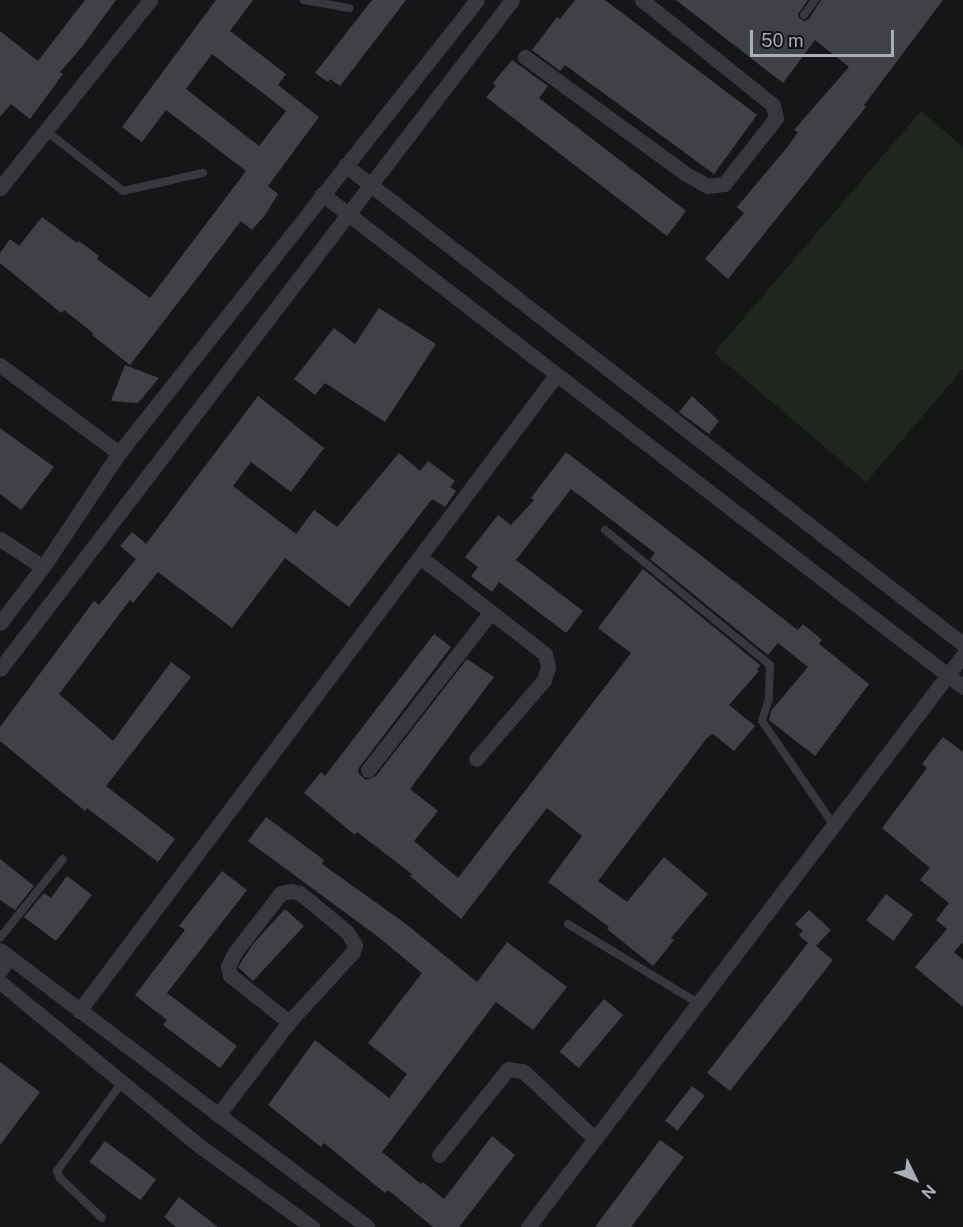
<!DOCTYPE html>
<html>
<head>
<meta charset="utf-8">
<style>
	body { margin:0 }
	#map { position:relative; width:963px; height:1227px; overflow:hidden; background:#161618; font-family:"Public Sans",sans-serif }
	div>[style] { position:absolute }
	[style*='--x'] { left:calc(var(--x)*1px); top:calc(var(--y)*1px); width:calc(var(--w)*1px); rotate:calc(var(--a)*1deg) }
	.green>* { inset:0; background:#1e261f }
	.building>* { inset:0; background:#404145; transform-origin:0 0 }
	.service>* { height:8px; margin:-4px; padding:0 4px; transform-origin:4px; border-radius:4px; background:#37383d }
	.minor>* { height:15px; margin:-7.5px; padding:0 7.5px; transform-origin:7.5px; border-radius:7.5px; background:#37383d }
	span { translate:-50% -50%; white-space:nowrap; text-align:center; line-height:1.15; -webkit-text-stroke:6px #111113; paint-order:stroke }
	.north { position:absolute; left:885px; top:1149px; width:60px; height:60px; -webkit-text-stroke:4px #111113; paint-order:stroke; rotate:133deg; font-size:16px; font-weight:700; line-height:24px; text-align:center; color:#a8adb8 }
	.north::after { content:''; display:block; margin:auto; width:21px; height:27px; background:#a8adb8; clip-path:polygon(50% 0,100% 100%,50% 72%,0 100%) }
	.scale { position:absolute; left:750px; top:30px; width:144px; height:27px; box-sizing:border-box; border:3px solid #a8adb8; border-top:0; padding-left:8px; font-size:18px; line-height:21px; white-space:nowrap; color:#a8adb8; -webkit-text-stroke:4px #111113; paint-order:stroke }
</style>
</head>
<body>
<div id="map">
	<div class="green">
		<div style="clip-path:polygon(921px 111px,963px 147px,963px 369px,866px 482px,714px 353px)"></div>
	</div>
	<div class="building">
		<div style="clip-path:polygon(85px 0,116px 0,81px 48px,60px 72px,63px 74px,30px 119px,11px 104px,0 117px,0 31px,38px 61px)"></div>
		<div style="clip-path:polygon(evenodd,216px 0,253px 0,230px 31px,286px 74px,278px 85px,319px 117px,268px 186px,278px 194px,265px 215px,252px 230px,241px 221px,130px 365px,92px 335px,93px 333px,64px 310px,61px 313px,0 263px,0 253px,10px 239px,19px 246px,42px 217px,77px 243px,79px 241px,99px 256px,97px 259px,150px 298px,246px 171px,166px 110px,142px 142px,122px 127px,216px 0,212px 54px,286px 111px,259px 146px,186px 89px,212px 54px)"></div>
		<div style="clip-path:polygon(372px 0,406px 0,340px 86px,330px 79px,328px 82px,315px 73px)"></div>
		<div style="clip-path:polygon(575px 0,605px 0,757px 115px,714px 174px,565px 65px,560px 71px,532px 50px,557px 17px,560px 19px)"></div>
		<div style="clip-path:polygon(676px 0,808px 0,798px 14px,799px 18px,804px 21px,809px 19px,821px 0,943px 0,864px 105px,866px 107px,728px 279px,705px 259px,744px 213px,737px 207px,789px 145px,798px 132px,794px 130px,849px 67px,815px 40px,783px 83px)"></div>
		<div style="clip-path:polygon(512px 60px,548px 86px,539px 98px,686px 211px,667px 236px,486px 97px,496px 86px,493px 83px)"></div>
		<div style="clip-path:polygon(379px 308px,436px 344px,385px 422px,325px 383px,315px 395px,294px 379px,334px 328px,355px 344px)"></div>
		<div style="clip-path:polygon(125px 365px,159px 378px,138px 403px,111px 401px)"></div>
		<div style="clip-path:polygon(258px 396px,324px 448px,291px 492px,251px 462px,233px 486px,296px 534px,314px 510px,337px 527px,399px 453px,420px 471px,428px 461px,455px 481px,450px 487px,456px 491px,445px 507px,432px 499px,349px 607px,285px 558px,232px 628px,158px 572px,133px 603px,130px 600px,59px 694px,113px 741px,171px 662px,191px 677px,106px 786px,175px 839px,158px 862px,87px 808px,85px 811px,0 741px,0 727px,94px 601px,99px 605px,136px 559px,120px 546px,132px 532px,146px 544px)"></div>
		<div style="clip-path:polygon(692px 396px,719px 421px,709px 434px,679px 412px)"></div>
		<div style="clip-path:polygon(0 428px,54px 467px,21px 510px,0 494px)"></div>
		<div style="clip-path:polygon(566px 452px,798px 630px,803px 624px,822px 640px,819px 644px,869px 684px,815px 756px,769px 720px,771px 711px,808px 667px,778px 643px,768px 655px,650px 559px,655px 553px,571px 489px,516px 560px,583px 611px,566px 633px,499px 582px,492px 592px,471px 576px,478px 567px,465px 557px,498px 515px,511px 525px,534px 500px,531px 498px)"></div>
		<div style="clip-path:polygon(643px 569px,760px 665px,757px 670px,759px 671px,729px 705px,755px 726px,734px 751px,713px 734px,707px 738px,598px 881px,627px 902px,664px 857px,708px 894px,671px 938px,674px 940px,653px 966px,607px 929px,609px 927px,548px 882px,582px 836px,547px 808px,461px 919px,410px 876px,412px 874px,357px 832px,355px 835px,304px 793px,321px 772px,325px 776px,434px 634px,451px 647px,358px 769px,359px 774px,366px 780px,376px 776px,467px 659px,494px 677px,410px 789px,438px 811px,414px 841px,458px 878px,631px 653px,598px 628px)"></div>
		<div style="clip-path:polygon(943px 737px,963px 752px,963px 942px,954px 952px,963px 960px,963px 1007px,915px 967px,947px 929px,936px 920px,949px 903px,920px 880px,930px 868px,882px 828px,927px 768px,922px 764px)"></div>
		<div style="clip-path:polygon(266px 817px,324px 860px,322px 864px,406px 924px,477px 982px,507px 942px,567px 987px,533px 1030px,496px 1002px,382px 1152px,421px 1184px,423px 1182px,444px 1199px,492px 1136px,515px 1155px,459px 1227px,433px 1227px,388px 1190px,385px 1193px,324px 1143px,321px 1147px,268px 1105px,315px 1040px,389px 1098px,407px 1074px,368px 1043px,422px 973px,377px 936px,248px 841px)"></div>
		<div style="clip-path:polygon(0 859px,34px 886px,15px 910px,0 900px)"></div>
		<div style="clip-path:polygon(222px 871px,247px 890px,167px 993px,237px 1046px,220px 1068px,163px 1025px,167px 1020px,135px 995px,185px 930px,179px 926px)"></div>
		<div style="clip-path:polygon(67px 876px,92px 895px,56px 941px,24px 917px,44px 893px,51px 898px)"></div>
		<div style="left:886px;top:894px;width:34px;height:33px;rotate:37deg"></div>
		<div style="clip-path:polygon(285px 909px,304px 926px,253px 981px,238px 967px,253px 944px)"></div>
		<div style="clip-path:polygon(809px 910px,831px 930px,816px 946px,833px 960px,730px 1091px,707px 1073px,808px 943px,799px 935px,803px 931px,795px 924px)"></div>
		<div style="left:604px;top:999px;width:25px;height:69px;rotate:40deg"></div>
		<div style="clip-path:polygon(0 1062px,40px 1092px,0 1145px)"></div>
		<div style="left:692px;top:1086px;width:16px;height:44px;rotate:38deg"></div>
		<div style="clip-path:polygon(660px 1140px,684px 1157px,631px 1227px,595px 1227px)"></div>
		<div style="left:105px;top:1141px;width:64px;height:26px;rotate:37deg"></div>
		<div style="clip-path:polygon(179px 1197px,218px 1227px,176px 1227px,164px 1217px)"></div>
	</div>
	<div class="service">
		<div style="--x:304;--y:0;--w:46;--a:10.1"></div>
		<div style="--x:804;--y:15;--w:19;--a:-54"></div>
		<div style="--x:46;--y:131;--w:98;--a:37.9"></div>
		<div style="--x:123;--y:191;--w:82;--a:-12.7"></div>
		<div style="--x:605;--y:530;--w:213;--a:39.3"></div>
		<div style="--x:770;--y:665;--w:34;--a:92"></div>
		<div style="--x:769;--y:699;--w:23;--a:108"></div>
		<div style="--x:762;--y:721;--w:125;--a:55.4"></div>
		<div style="--x:568;--y:924;--w:152;--a:31.3"></div>
		<div style="--x:0;--y:938;--w:101;--a:-51.4"></div>
		<div style="--x:102;--y:1218;--w:58;--a:-136.4"></div>
		<div style="--x:60;--y:1178;--w:8;--a:-113"></div>
		<div style="--x:57;--y:1171;--w:112;--a:-53.7"></div>
	</div>
	<div class="minor">
		<div style="--x:525;--y:57;--w:199;--a:36"></div>
		<div style="--x:686;--y:174;--w:25;--a:29"></div>
		<div style="--x:708;--y:186;--w:16;--a:-7"></div>
		<div style="--x:724;--y:184;--w:84;--a:-51.8"></div>
		<div style="--x:776;--y:118;--w:13;--a:-103"></div>
		<div style="--x:773;--y:105;--w:168;--a:-141.3"></div>
		<div style="--x:345;--y:165;--w:782;--a:37.78"></div>
		<div style="--x:0;--y:188;--w:241;--a:-51.4"></div>
		<div style="--x:322;--y:194;--w:809;--a:37.56"></div>
		<div style="--x:0;--y:365;--w:148;--a:36.5"></div>
		<div style="--x:0;--y:539;--w:51;--a:33.1"></div>
		<div style="--x:420;--y:557;--w:158;--a:37.8"></div>
		<div style="--x:545;--y:654;--w:13;--a:77"></div>
		<div style="--x:548;--y:667;--w:14;--a:107"></div>
		<div style="--x:544;--y:680;--w:104;--a:130.7"></div>
		<div style="--x:0;--y:623;--w:71;--a:-52.5"></div>
		<div style="--x:43;--y:567;--w:137;--a:-56.3"></div>
		<div style="--x:119;--y:453;--w:577;--a:-51.68"></div>
		<div style="--x:0;--y:669;--w:842;--a:-52.57"></div>
		<div style="--x:368;--y:770;--w:200;--a:-52.1"></div>
		<div style="--x:291;--y:891;--w:9;--a:13"></div>
		<div style="--x:300;--y:893;--w:61;--a:39.7"></div>
		<div style="--x:347;--y:932;--w:15;--a:58"></div>
		<div style="--x:355;--y:945;--w:7;--a:106"></div>
		<div style="--x:353;--y:952;--w:95;--a:132.4"></div>
		<div style="--x:289;--y:1022;--w:75;--a:-141.5"></div>
		<div style="--x:230;--y:975;--w:9;--a:-103"></div>
		<div style="--x:228;--y:966;--w:16;--a:-63"></div>
		<div style="--x:235;--y:952;--w:75;--a:-52.1"></div>
		<div style="--x:281;--y:893;--w:10;--a:-11"></div>
		<div style="--x:0;--y:950;--w:460;--a:37"></div>
		<div style="--x:0;--y:971;--w:17;--a:-57"></div>
		<div style="--x:0;--y:982;--w:260;--a:39.4"></div>
		<div style="--x:201;--y:1147;--w:137;--a:35.8"></div>
		<div style="--x:79;--y:1011;--w:795;--a:-53.13"></div>
		<div style="--x:218;--y:1115;--w:117;--a:-52.6"></div>
		<div style="--x:439;--y:1155;--w:110;--a:-51.3"></div>
		<div style="--x:508;--y:1069;--w:15;--a:8"></div>
		<div style="--x:523;--y:1071;--w:98;--a:43.3"></div>
		<div style="--x:528;--y:1227;--w:719;--a:-52.75"></div>
	</div>
	<div class="north">N</div>
	<div class="scale">50 m</div>
</div>
</body>
</html>
